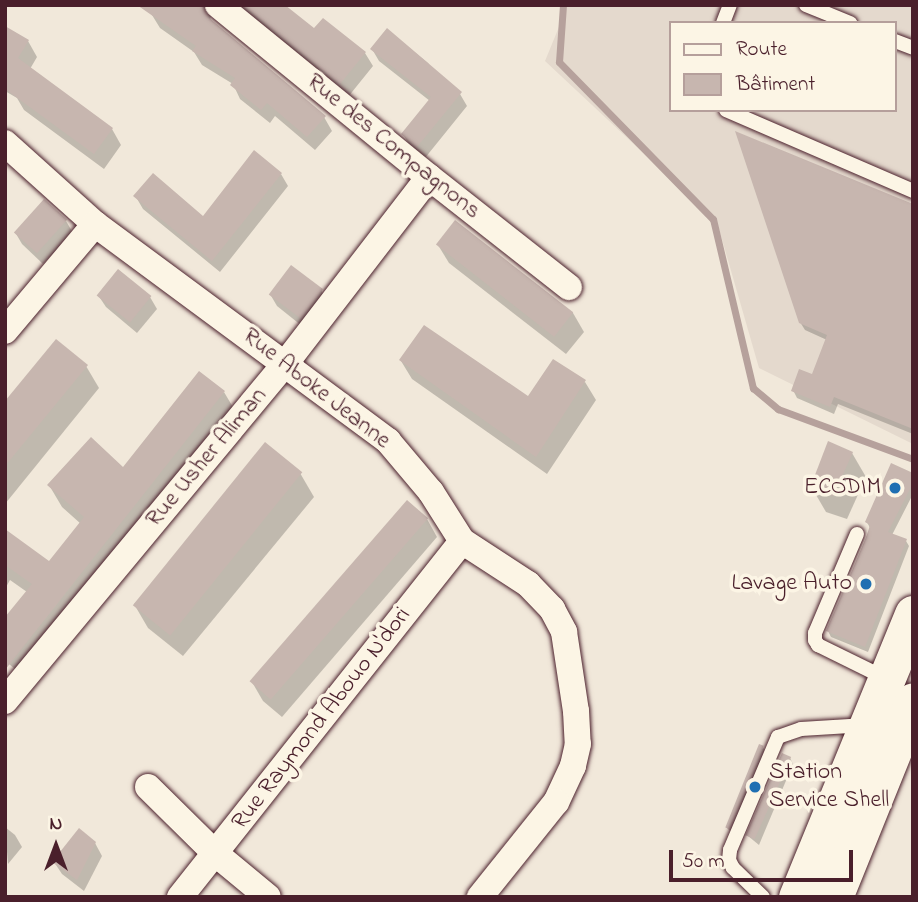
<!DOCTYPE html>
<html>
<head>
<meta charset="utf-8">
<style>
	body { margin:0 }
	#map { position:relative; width:918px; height:902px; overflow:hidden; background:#f1e8da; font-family:"Indie Flower",sans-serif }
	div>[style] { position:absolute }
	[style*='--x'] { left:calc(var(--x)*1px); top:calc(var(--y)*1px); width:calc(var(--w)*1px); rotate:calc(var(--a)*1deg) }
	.built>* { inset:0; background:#e4d9cd }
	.shadow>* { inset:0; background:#0003 }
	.stream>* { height:7px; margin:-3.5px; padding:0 3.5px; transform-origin:3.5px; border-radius:3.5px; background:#b6a19c }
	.building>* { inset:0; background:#c7b6af; transform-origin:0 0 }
	.roads { filter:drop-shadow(0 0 2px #4a1f2b) drop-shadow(0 0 2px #4a1f2b) }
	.lane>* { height:14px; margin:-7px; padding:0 7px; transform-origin:7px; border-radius:7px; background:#fcf5e5 }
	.street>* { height:26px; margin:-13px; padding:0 13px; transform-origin:13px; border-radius:13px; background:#fcf5e5 }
	.secondary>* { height:37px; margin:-18.5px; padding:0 18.5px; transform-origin:18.5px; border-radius:18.5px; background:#fcf5e5 }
	.dots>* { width:19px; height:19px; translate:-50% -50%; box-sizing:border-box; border:4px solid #fcf5e5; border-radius:50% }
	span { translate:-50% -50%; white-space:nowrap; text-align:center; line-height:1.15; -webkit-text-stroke:7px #fcf5e5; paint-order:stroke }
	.street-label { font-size:24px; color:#4a1f2b }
	.poi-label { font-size:24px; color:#4a1f2b }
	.right { translate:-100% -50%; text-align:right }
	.left { translate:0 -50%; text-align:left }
	.frame { position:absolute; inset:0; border:7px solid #4a1f2b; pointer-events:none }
	.legend { position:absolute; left:669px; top:21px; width:228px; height:91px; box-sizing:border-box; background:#fcf5e5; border:2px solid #b59f9b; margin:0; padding:9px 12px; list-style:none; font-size:21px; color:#4a1f2b }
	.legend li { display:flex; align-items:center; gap:14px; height:35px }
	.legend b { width:35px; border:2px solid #b59f9b }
	.north { position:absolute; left:21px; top:811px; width:70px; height:70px; -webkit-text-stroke:5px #fcf5e5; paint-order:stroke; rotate:0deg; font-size:19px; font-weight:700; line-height:28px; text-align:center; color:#4a1f2b }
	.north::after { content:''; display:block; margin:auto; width:24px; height:32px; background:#4a1f2b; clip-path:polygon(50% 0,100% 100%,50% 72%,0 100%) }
	.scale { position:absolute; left:669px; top:850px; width:184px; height:32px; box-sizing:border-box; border:4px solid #4a1f2b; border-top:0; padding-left:9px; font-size:21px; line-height:24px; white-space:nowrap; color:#4a1f2b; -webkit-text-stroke:5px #fcf5e5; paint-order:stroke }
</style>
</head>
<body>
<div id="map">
	<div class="built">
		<div style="clip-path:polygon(evenodd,568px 5px,913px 5px,913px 444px,759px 368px,717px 222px,545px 61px,568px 5px,671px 23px,895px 23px,895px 110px,671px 110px,671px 23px)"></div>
	</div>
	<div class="shadow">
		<div style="clip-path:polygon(193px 5px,218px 5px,212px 9px,210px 21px,324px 117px,332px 131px,315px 150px,275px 116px,270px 123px,240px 99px,233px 84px,202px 65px,194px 52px,160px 28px,152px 15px)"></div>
		<div style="clip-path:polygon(233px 5px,283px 5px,314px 31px,365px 53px,373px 66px,348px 97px)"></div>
		<div style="clip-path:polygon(5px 28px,28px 41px,37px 57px,30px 69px,112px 129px,121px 145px,104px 169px,24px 110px,17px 98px,5px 91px)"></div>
		<div style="clip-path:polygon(387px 30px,428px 63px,434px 72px,460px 94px,467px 106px,425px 158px,410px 146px,403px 134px,430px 101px,379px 61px,372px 49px)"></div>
		<div style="clip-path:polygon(281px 174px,288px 186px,220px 272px,143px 209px,136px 197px,203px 218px)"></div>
		<div style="clip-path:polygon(913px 205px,913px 434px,838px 404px,834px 414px,797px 398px,793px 390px,813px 376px,827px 340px,805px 330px,800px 322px)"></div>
		<div style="clip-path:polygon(66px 221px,73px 233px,43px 264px,22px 244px,15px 232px)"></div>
		<div style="clip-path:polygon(456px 222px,573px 313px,584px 332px,566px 354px,449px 263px,438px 245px)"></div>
		<div style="clip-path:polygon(321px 290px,328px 303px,307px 330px,277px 306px,270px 294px)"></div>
		<div style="clip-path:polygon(98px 295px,150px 297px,157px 309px,137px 333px,106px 307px)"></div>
		<div style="clip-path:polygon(401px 361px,529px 399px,585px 382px,596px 400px,547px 474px,412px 379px)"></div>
		<div style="clip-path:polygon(86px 366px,99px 388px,5px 504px,5px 404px)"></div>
		<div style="clip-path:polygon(224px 392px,237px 414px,28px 679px,5px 661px,27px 592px,10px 580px,5px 589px,5px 531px,50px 563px,81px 524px,62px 507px,49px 485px,124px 469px)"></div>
		<div style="clip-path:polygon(852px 453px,866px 477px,847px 519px,826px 512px,812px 488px)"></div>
		<div style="clip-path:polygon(300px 473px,314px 497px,183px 656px,148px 628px,134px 604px)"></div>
		<div style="clip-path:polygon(913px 475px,913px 494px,892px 535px,906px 541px,909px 546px,868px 652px,831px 637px,828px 631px,870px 528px,867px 522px)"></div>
		<div style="clip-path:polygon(427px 519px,437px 537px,282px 717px,263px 701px,252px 682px)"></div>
		<div style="clip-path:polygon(763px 747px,766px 753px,732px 833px,726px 827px)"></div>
		<div style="clip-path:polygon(790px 758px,793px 764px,759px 845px,748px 836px)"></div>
		<div style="clip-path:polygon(5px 827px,15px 835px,22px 847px,8px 864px)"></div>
		<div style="clip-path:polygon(95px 843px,102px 856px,84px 891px,62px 874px,54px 862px)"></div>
	</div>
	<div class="stream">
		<div style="--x:563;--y:5;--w:57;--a:94"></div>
		<div style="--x:559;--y:62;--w:220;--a:45.6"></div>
		<div style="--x:713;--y:219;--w:174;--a:76.7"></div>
		<div style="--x:753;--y:388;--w:33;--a:40"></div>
		<div style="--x:778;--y:409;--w:144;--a:20.3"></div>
	</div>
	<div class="building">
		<div style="clip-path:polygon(137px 5px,203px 5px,208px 17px,326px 116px,307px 137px,267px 103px,261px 110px,230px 85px,235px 78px,192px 51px,196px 46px)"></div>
		<div style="clip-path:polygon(243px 5px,285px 5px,314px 28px,323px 18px,366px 52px,340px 84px)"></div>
		<div style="clip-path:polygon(5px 26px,29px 40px,18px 58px,113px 128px,94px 154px,5px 89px)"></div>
		<div style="clip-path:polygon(387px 28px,462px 92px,417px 147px,401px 134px,431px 97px,370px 49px)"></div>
		<div style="clip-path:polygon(735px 131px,913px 204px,913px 429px,834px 397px,830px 407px,791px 391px,799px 369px,812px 374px,827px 335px,799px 323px)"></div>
		<div style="clip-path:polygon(254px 150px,282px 173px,212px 261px,133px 196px,153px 173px,203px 216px)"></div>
		<div style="left:44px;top:199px;width:31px;height:45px;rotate:42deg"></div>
		<div style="left:455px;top:220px;width:150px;height:31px;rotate:38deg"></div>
		<div style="left:291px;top:265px;width:40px;height:37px;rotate:37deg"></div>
		<div style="left:118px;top:269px;width:43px;height:34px;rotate:39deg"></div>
		<div style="clip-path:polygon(424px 325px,528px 396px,553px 359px,586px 380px,536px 457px,399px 360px)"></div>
		<div style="clip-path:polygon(56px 339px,88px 365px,5px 466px,5px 401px)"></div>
		<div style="clip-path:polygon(199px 371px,225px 391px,5px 670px,5px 617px,32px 584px,5px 565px,5px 529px,49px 561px,84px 517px,47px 485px,91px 437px,123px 467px)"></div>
		<div style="clip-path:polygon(828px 441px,853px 452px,833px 496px,810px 488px)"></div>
		<div style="left:265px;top:442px;width:48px;height:210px;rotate:39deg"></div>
		<div style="clip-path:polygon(891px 463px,913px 473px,913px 483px,888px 532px,907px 539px,865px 647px,826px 631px,866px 538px,870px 525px,865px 522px)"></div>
		<div style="left:407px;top:500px;width:28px;height:240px;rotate:41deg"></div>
		<div style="left:759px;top:744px;width:5px;height:90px;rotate:22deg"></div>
		<div style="left:782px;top:753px;width:10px;height:90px;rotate:24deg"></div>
		<div style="clip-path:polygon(79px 828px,96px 842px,77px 880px,52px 862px)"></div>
	</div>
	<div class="roads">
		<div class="lane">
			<div style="--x:806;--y:5;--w:48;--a:22.2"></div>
			<div style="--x:723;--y:23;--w:19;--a:-69"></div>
			<div style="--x:895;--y:41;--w:19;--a:21"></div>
			<div style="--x:726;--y:110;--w:204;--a:23.4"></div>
			<div style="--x:857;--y:534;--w:108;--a:113"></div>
			<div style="--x:815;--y:633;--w:7;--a:90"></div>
			<div style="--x:815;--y:640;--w:6;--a:59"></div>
			<div style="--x:818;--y:645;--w:75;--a:26.2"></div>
			<div style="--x:763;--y:897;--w:42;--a:-136"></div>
			<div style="--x:733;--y:868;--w:9;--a:-117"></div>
			<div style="--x:729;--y:860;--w:10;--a:-84"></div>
			<div style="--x:730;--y:850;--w:123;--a:-67"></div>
			<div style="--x:778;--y:737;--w:24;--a:-19"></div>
			<div style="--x:801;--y:729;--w:65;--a:-3.5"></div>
		</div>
		<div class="street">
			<div style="--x:218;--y:5;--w:272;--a:39.2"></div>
			<div style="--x:429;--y:177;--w:178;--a:38.2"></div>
			<div style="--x:5;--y:143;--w:121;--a:42"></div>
			<div style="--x:95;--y:224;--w:365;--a:36.5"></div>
			<div style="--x:388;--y:441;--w:67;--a:49.9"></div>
			<div style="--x:431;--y:492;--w:58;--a:57.7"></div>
			<div style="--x:462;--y:541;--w:79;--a:33.1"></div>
			<div style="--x:528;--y:584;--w:35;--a:46"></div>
			<div style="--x:552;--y:609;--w:26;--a:62"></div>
			<div style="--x:564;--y:632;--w:80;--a:81.4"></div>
			<div style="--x:576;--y:711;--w:33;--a:87"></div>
			<div style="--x:578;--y:744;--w:23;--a:103"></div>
			<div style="--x:573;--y:766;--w:40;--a:115"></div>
			<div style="--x:556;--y:802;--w:122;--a:128.7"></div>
			<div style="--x:5;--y:331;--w:140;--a:-49.9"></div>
			<div style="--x:5;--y:701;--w:438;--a:-50.3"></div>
			<div style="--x:285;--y:364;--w:236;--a:-52.4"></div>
			<div style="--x:148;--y:787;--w:95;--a:44.6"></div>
			<div style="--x:216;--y:854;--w:67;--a:39.6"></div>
			<div style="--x:180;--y:897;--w:454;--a:-51.6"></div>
		</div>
		<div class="secondary">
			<div style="--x:797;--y:897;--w:306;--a:-67.7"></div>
			<div style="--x:834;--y:897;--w:211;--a:-68"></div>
		</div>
	</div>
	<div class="dots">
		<div style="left:895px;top:488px;background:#1f6fb2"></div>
		<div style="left:866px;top:584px;background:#1f6fb2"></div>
		<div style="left:755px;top:787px;background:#1f6fb2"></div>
	</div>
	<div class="street-label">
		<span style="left:393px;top:147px;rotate:39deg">Rue des Compagnons</span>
		<span style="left:316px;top:389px;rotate:38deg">Rue Aboke Jeanne</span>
		<span style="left:207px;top:458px;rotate:-50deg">Rue Usher Aliman</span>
		<span style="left:322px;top:719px;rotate:-52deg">Rue Raymond Abouo N'dori</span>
	</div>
	<div class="poi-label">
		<span class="right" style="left:881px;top:488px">ECODIM</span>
		<span class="right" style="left:852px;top:584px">Lavage Auto</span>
		<span class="left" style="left:769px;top:787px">Station<br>Service Shell</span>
	</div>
	<div class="frame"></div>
	<ul class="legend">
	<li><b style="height:9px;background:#fcf5e5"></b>Route</li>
	<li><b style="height:19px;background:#c7b6af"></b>Bâtiment</li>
	</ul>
	<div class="north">N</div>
	<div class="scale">50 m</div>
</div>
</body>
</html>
